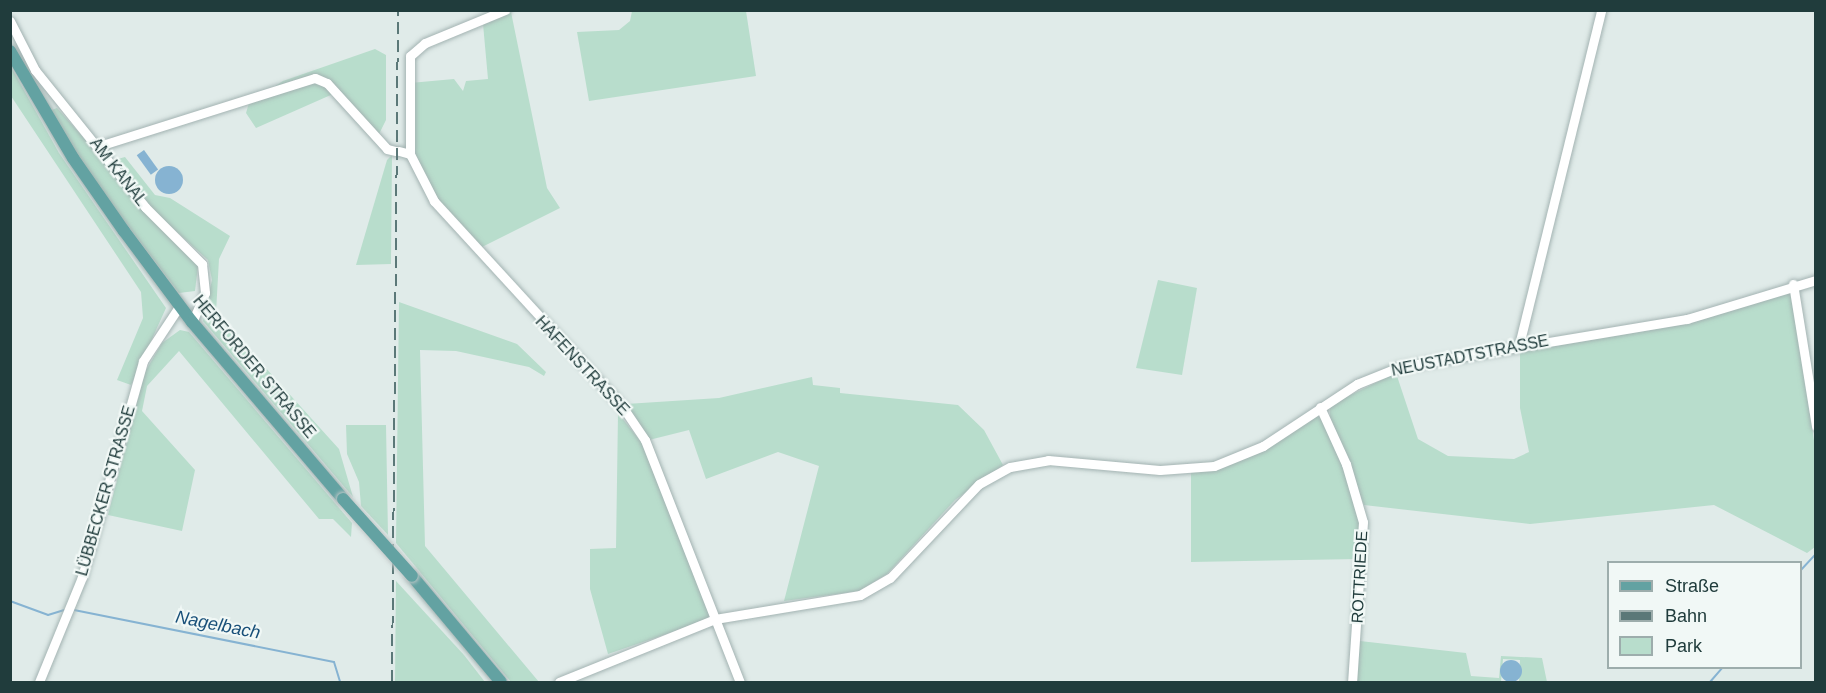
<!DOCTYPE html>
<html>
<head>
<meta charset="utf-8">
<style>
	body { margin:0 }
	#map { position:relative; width:1826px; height:693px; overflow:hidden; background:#e0ebe9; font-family:Arial,sans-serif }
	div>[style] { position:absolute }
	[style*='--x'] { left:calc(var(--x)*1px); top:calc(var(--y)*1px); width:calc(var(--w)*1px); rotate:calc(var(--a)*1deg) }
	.green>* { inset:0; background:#b8ddcc }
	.water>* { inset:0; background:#86b3d2; transform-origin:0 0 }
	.round { border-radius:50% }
	.stream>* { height:2px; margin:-1px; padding:0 1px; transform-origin:1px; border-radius:1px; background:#86b3d2 }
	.roads { filter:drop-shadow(0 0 2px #a3b3b2) drop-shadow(0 0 2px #a3b3b2) }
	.minor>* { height:9px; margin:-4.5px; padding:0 4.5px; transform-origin:4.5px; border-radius:4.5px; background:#fff }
	.major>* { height:12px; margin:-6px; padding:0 6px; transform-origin:6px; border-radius:6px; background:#63a2a2 }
	.rail>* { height:2px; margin-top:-1px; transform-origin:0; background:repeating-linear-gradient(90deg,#5b7878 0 12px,transparent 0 18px) }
	.bridges { filter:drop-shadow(0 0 2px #c1c8c8) drop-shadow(0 0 2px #c1c8c8) }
	.major-bridge>* { height:12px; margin:-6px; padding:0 6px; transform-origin:6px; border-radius:6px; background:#63a2a2 }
	span { translate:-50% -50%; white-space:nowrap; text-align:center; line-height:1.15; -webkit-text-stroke:4.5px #f1f8f6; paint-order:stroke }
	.street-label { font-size:16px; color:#203c3c }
	.water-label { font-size:18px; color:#195079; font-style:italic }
	.frame { position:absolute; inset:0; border:12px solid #203c3c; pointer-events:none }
	.legend { position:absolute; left:1607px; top:561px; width:195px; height:108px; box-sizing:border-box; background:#f1f8f6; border:2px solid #9dadac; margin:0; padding:8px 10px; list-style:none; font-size:18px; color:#203c3c }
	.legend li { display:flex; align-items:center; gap:12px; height:30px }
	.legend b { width:30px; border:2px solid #9dadac }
</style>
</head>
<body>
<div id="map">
	<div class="green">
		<div style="clip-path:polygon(632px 11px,746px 11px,756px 76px,589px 101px,577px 32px,619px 30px,630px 21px)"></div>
		<div style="clip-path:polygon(511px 12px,547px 188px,560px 208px,480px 248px,435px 198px,416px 163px,410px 83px,454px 79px,463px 91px,466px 81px,488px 79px,483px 24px)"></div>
		<div style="clip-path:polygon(375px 49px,386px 55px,386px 120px,379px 134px,333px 94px,256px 128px,246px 113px,249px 103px,283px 81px)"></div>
		<div style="clip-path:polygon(11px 67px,59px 153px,166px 308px,131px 385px,117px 380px,143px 318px,141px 292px,11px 96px)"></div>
		<div style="clip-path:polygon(57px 108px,198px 266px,195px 291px,179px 293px,91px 177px,49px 111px)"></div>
		<div style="clip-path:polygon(392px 155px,391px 264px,356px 265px,387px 160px)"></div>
		<div style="clip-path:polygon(125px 157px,155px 195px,170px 198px,230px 236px,219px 259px,216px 313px,339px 449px,353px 497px,203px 321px,212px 280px,208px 260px,147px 205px,114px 160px)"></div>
		<div style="clip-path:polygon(1158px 280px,1197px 288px,1182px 375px,1136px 368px)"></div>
		<div style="clip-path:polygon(1791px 289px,1815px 447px,1815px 547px,1807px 553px,1714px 505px,1530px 524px,1364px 505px,1330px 417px,1330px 405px,1396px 373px,1418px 439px,1448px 456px,1514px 459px,1529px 452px,1520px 408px,1520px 352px,1686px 324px)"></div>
		<div style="clip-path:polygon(399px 302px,517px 344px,546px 372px,544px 376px,529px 367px,456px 351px,420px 350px,425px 546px,539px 682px,511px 682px,396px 543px)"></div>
		<div style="clip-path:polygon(180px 330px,189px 332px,352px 523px,351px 537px,333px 519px,319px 519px,179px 351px,147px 386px,142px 411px,195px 470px,182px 531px,108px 515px,145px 372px,162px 343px)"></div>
		<div style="clip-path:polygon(812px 377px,813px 385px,840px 388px,840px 393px,958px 405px,984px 430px,1003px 465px,955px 500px,887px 574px,859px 591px,784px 601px,819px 466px,778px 452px,706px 479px,689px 430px,649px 440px,626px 404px,719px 398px)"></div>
		<div style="clip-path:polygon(618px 413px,641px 442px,713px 618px,608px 654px,590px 589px,590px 549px,616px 548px)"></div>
		<div style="clip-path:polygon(1314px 415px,1323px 420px,1342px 464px,1362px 529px,1359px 559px,1191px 562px,1191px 472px,1219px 469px,1266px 450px)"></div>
		<div style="clip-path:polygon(346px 425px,386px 425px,388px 535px,361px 506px,359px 482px,347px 454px)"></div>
		<div style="clip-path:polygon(396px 581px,464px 655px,485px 682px,395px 682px)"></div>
		<div style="clip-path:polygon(1360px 641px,1466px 653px,1471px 676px,1499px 678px,1501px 656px,1542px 658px,1547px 682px,1519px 682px,1520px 660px,1503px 659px,1501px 682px,1355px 682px)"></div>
	</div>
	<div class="water">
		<div style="left:144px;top:150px;width:24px;height:9px;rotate:54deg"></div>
		<div class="round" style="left:155px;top:166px;width:28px;height:28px"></div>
		<div class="round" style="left:1500px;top:660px;width:22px;height:22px"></div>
	</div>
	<div class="stream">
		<div style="--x:1800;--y:571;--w:23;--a:-47"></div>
		<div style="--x:10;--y:601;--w:40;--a:20.2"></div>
		<div style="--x:48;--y:615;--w:17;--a:-17"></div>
		<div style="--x:74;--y:610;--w:265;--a:11.3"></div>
		<div style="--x:334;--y:662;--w:21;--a:73"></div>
		<div style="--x:1710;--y:682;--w:18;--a:-49"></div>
	</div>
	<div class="roads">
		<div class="minor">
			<div style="--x:10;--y:21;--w:55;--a:63"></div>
			<div style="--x:35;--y:70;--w:176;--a:51.2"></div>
			<div style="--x:145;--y:207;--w:81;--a:45"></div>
			<div style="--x:202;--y:264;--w:29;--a:84"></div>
			<div style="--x:205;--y:293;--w:32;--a:114"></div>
			<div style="--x:99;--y:146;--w:226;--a:-17.5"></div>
			<div style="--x:315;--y:78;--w:13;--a:23"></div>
			<div style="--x:327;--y:83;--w:89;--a:47.7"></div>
			<div style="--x:387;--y:149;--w:9;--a:13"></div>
			<div style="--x:399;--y:151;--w:11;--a:15"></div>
			<div style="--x:410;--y:154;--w:53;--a:62.9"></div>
			<div style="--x:434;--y:201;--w:278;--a:47.5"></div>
			<div style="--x:622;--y:406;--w:41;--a:55.9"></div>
			<div style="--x:645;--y:440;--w:260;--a:68.6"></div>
			<div style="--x:410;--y:154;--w:98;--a:-90"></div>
			<div style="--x:410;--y:56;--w:20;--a:-41"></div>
			<div style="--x:425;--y:43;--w:87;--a:-22.4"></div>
			<div style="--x:1793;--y:284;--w:144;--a:80.8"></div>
			<div style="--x:1519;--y:345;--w:345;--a:-76.2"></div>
			<div style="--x:1320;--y:407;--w:63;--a:65.5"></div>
			<div style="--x:1346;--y:464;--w:60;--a:73.7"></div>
			<div style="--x:1363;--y:522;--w:160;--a:93.9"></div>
			<div style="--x:39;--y:682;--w:113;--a:-67.7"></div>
			<div style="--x:82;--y:577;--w:224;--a:-74.2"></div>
			<div style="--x:143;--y:361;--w:67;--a:-56.5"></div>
			<div style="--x:559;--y:682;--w:168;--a:-22"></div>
			<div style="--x:715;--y:619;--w:147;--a:-9.4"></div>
			<div style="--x:860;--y:595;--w:34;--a:-30"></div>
			<div style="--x:890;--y:578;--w:129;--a:-46.6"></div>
			<div style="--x:979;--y:484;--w:35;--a:-29"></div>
			<div style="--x:1010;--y:467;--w:39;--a:-10"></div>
			<div style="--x:1048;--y:460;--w:112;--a:5.1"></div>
			<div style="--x:1160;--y:470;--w:54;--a:-4.2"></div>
			<div style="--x:1214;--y:466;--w:53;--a:-22.2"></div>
			<div style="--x:1263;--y:446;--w:113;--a:-33.4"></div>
			<div style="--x:1357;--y:384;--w:45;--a:-22"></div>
			<div style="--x:1399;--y:367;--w:292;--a:-9.5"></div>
			<div style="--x:1687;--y:319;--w:135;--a:-16.8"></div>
		</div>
		<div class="major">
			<div style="--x:10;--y:51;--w:124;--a:59.5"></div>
			<div style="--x:73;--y:158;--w:89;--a:55.1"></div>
			<div style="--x:124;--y:231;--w:114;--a:53.2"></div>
			<div style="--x:192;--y:322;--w:233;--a:49.5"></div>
			<div style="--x:412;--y:576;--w:138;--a:50"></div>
		</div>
	</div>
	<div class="rail">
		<div style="--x:392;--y:682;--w:672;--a:-89.49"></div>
	</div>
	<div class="bridges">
		<div class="major-bridge">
			<div style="--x:343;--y:499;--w:103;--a:48.1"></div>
		</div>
	</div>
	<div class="street-label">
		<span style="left:118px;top:172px;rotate:52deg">AM KANAL</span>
		<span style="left:1470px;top:356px;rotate:-11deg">NEUSTADTSTRASSE</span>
		<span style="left:582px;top:366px;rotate:47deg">HAFENSTRASSE</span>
		<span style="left:254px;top:367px;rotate:50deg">HERFORDER STRASSE</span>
		<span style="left:106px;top:491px;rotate:-74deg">LÜBBECKER STRASSE</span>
		<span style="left:1360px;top:577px;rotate:-87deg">ROTTRIEDE</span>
	</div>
	<div class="water-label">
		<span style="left:218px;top:625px;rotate:11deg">Nagelbach</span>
	</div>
	<div class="frame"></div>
	<ul class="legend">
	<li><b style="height:8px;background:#63a2a2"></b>Straße</li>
	<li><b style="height:8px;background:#5b7878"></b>Bahn</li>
	<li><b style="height:16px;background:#b8ddcc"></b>Park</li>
	</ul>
</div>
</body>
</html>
